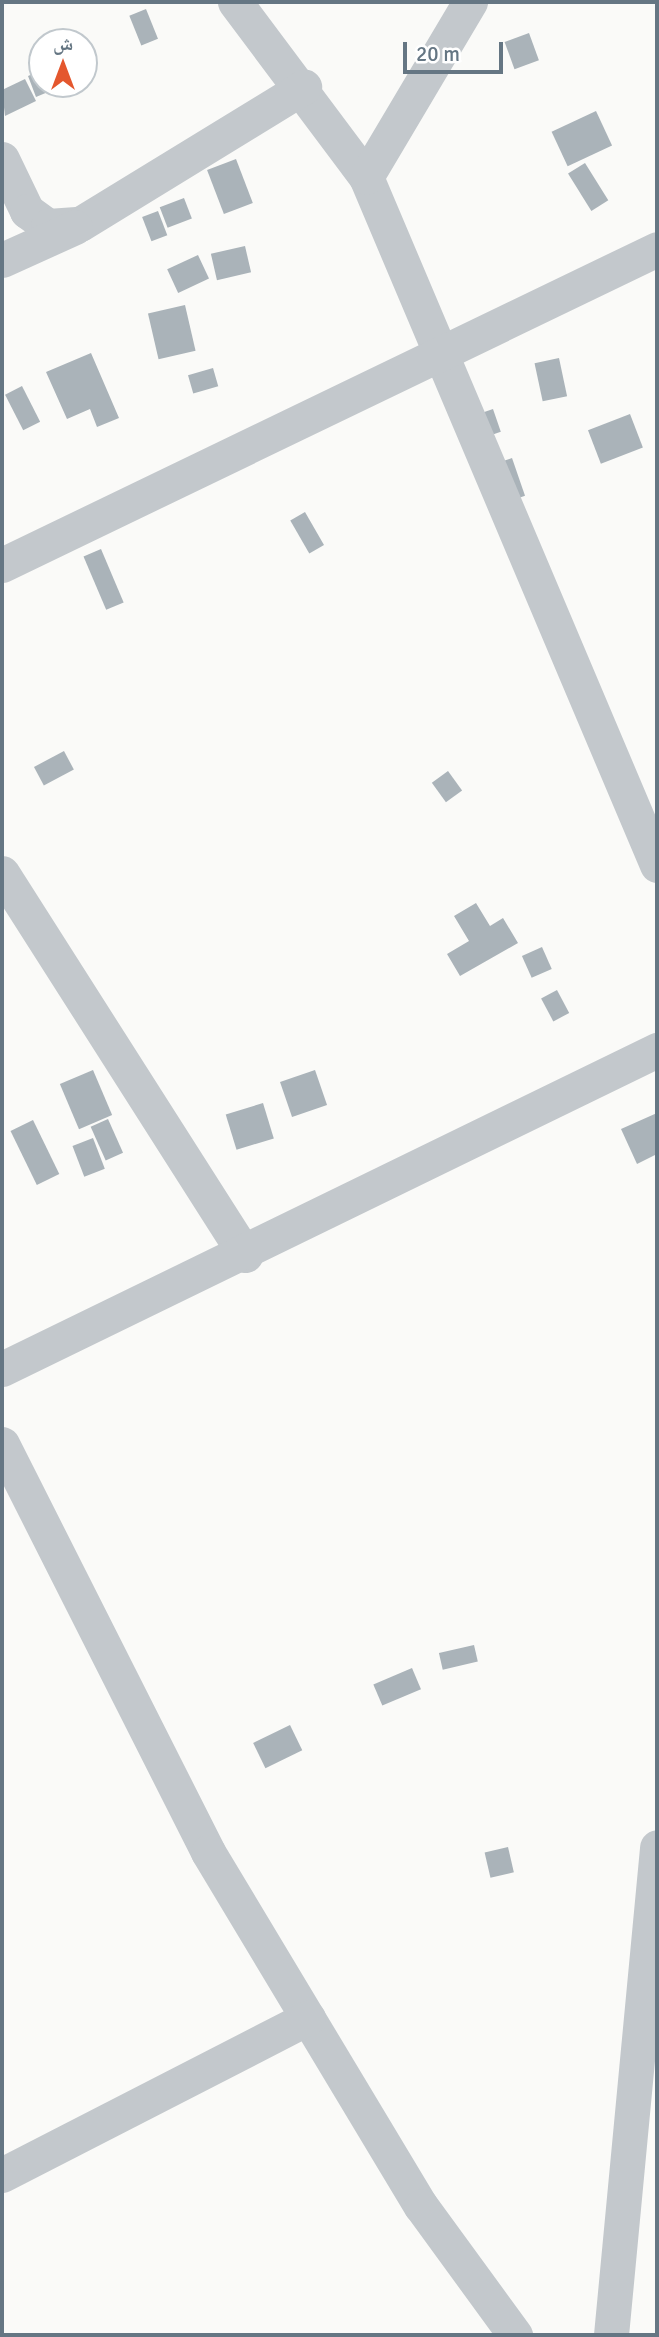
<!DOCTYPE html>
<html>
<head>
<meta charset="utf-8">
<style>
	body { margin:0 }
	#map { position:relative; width:659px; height:2337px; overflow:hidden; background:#fafaf8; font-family:Signika,"Noto Naskh Arabic",sans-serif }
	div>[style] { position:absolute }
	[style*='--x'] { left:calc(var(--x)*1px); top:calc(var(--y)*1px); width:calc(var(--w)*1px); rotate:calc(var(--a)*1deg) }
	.building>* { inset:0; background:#aab3b9; transform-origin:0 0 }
	.street>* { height:35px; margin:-17.5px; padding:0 17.5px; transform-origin:17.5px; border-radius:17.5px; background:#c3c8cc }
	span { translate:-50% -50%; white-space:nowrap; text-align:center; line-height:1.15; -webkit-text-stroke:7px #fff; paint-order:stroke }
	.frame { position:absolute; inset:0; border:4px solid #657683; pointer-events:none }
	.north { position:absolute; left:28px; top:28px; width:70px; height:70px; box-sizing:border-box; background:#fff; border:2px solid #c1c8cd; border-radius:50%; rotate:0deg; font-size:19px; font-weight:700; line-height:28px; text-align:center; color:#657683 }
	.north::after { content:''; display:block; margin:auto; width:24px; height:32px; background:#e4572e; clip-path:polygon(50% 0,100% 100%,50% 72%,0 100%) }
	.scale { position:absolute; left:403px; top:42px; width:100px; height:32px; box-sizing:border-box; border:4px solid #657683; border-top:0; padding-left:9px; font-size:21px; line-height:24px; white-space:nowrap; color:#657683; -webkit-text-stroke:5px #fff; paint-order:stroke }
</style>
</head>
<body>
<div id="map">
	<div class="building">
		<div style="left:146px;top:9px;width:32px;height:18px;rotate:68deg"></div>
		<div style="left:529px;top:33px;width:29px;height:26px;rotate:70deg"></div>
		<div style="clip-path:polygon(42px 70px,42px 84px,67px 84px,36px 97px,28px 76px)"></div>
		<div style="clip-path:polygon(25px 79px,36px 101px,5px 116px,2px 90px)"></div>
		<div style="left:596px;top:111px;width:38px;height:49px;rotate:65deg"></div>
		<div style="left:236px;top:159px;width:47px;height:31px;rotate:69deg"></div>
		<div style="left:585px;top:163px;width:44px;height:20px;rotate:58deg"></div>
		<div style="left:184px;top:198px;width:22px;height:26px;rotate:69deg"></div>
		<div style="left:158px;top:211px;width:26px;height:17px;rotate:69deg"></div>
		<div style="left:245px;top:246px;width:27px;height:35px;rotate:77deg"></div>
		<div style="left:198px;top:255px;width:26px;height:34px;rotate:65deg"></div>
		<div style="left:185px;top:305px;width:47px;height:38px;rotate:77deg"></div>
		<div style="clip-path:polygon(91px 353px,119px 418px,97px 427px,90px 409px,67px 419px,46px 372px)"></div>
		<div style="left:559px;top:358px;width:39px;height:25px;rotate:78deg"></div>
		<div style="left:213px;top:368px;width:19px;height:26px;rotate:74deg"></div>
		<div style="left:22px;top:386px;width:40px;height:19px;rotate:63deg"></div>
		<div style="left:493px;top:409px;width:24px;height:26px;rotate:71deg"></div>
		<div style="left:630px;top:414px;width:36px;height:45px;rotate:69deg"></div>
		<div style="left:512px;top:458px;width:40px;height:21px;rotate:71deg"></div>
		<div style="left:305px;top:512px;width:38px;height:17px;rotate:60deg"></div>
		<div style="left:101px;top:549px;width:58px;height:19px;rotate:67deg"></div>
		<div style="left:64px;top:751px;width:21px;height:34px;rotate:62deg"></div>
		<div style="left:448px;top:771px;width:24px;height:20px;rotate:54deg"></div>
		<div style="clip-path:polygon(476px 903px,490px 926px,503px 918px,518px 943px,460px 976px,447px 954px,469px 941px,454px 916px)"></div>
		<div style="left:542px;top:947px;width:24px;height:22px;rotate:66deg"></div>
		<div style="left:557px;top:990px;width:26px;height:18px;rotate:62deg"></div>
		<div style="left:93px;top:1070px;width:49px;height:36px;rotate:67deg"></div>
		<div style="left:315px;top:1070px;width:37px;height:37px;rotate:71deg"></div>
		<div style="left:263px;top:1103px;width:37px;height:39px;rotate:73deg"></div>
		<div style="clip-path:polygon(657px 1113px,657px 1154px,637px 1164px,621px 1129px)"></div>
		<div style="left:108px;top:1119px;width:37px;height:19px;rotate:66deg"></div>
		<div style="left:33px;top:1120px;width:60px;height:25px;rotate:64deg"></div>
		<div style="left:93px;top:1138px;width:33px;height:22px;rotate:69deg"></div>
		<div style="left:474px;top:1645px;width:17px;height:36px;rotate:77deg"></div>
		<div style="left:412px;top:1668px;width:23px;height:42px;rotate:67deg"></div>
		<div style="left:290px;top:1725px;width:28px;height:41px;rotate:64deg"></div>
		<div style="left:508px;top:1847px;width:26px;height:24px;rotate:77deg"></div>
	</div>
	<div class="street">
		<div style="--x:235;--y:2;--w:219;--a:53.2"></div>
		<div style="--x:366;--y:177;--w:747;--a:67.07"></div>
		<div style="--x:2;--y:159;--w:58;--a:64.3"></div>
		<div style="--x:27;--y:211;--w:26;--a:36"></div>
		<div style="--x:48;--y:226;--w:32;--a:-4"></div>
		<div style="--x:80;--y:224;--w:263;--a:-31.5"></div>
		<div style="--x:366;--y:177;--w:204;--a:-59.3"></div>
		<div style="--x:2;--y:260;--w:80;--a:-24.3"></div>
		<div style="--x:2;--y:565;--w:727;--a:-25.75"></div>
		<div style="--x:2;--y:873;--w:453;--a:57.5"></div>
		<div style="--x:2;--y:1369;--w:729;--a:-25.97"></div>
		<div style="--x:2;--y:1444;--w:457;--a:63.2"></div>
		<div style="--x:208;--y:1852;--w:413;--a:59"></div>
		<div style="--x:421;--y:2206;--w:160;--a:53.9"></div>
		<div style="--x:2;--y:2175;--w:344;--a:-27.2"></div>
		<div style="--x:611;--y:2335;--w:490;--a:-84.6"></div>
	</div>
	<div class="frame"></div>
	<div class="north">ش</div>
	<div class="scale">20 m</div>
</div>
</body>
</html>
